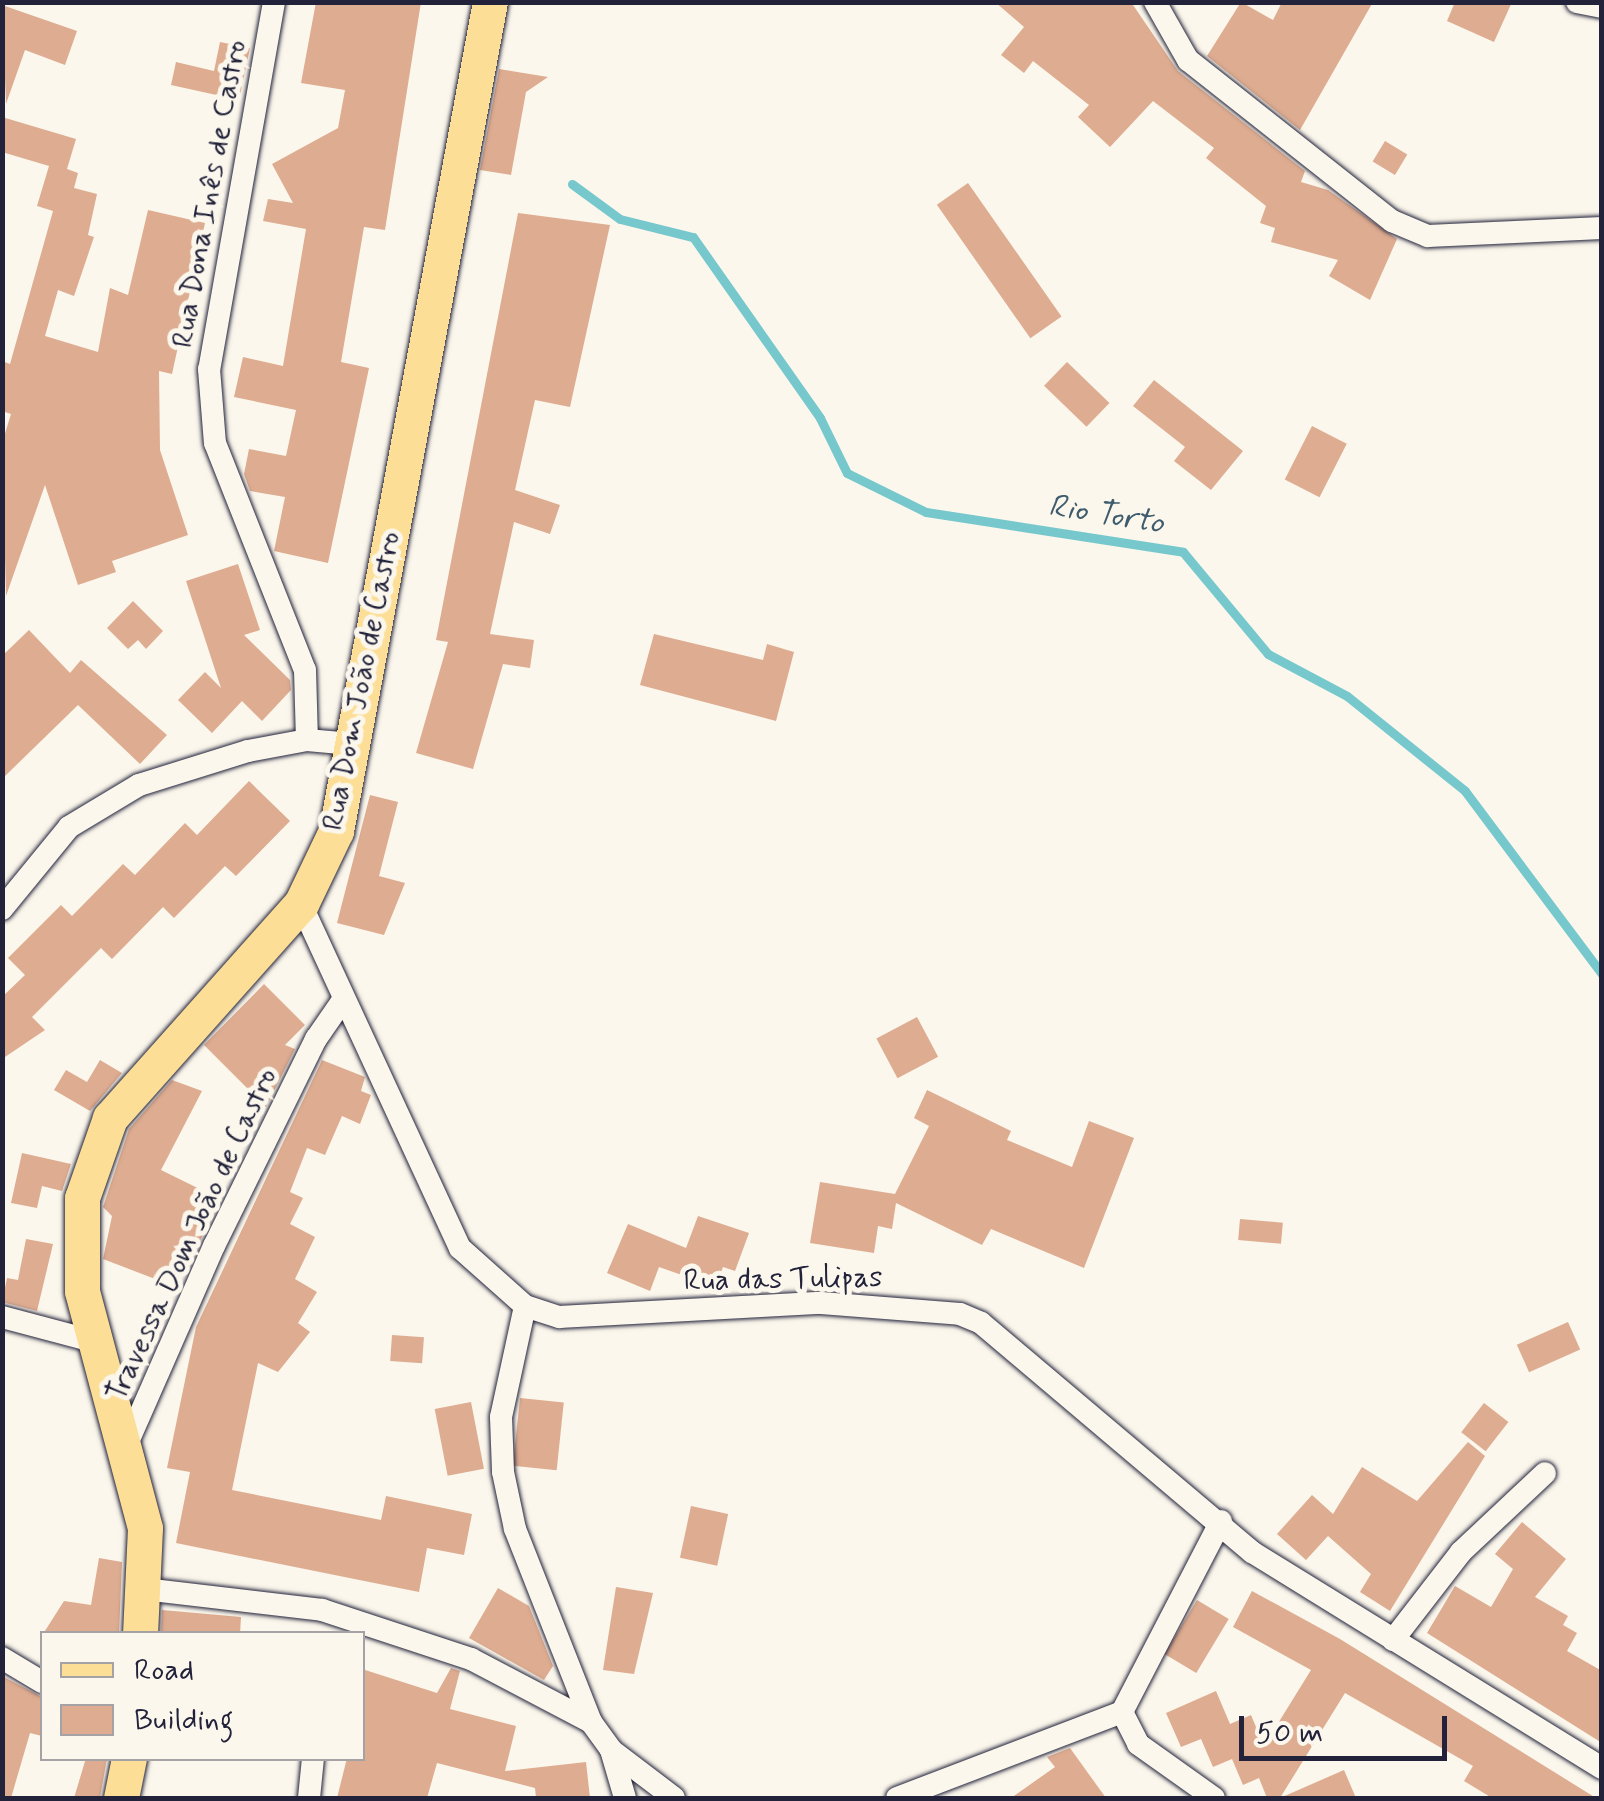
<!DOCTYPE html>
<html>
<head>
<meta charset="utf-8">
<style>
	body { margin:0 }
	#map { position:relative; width:1604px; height:1801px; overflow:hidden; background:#fbf7ec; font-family:Mynerve,sans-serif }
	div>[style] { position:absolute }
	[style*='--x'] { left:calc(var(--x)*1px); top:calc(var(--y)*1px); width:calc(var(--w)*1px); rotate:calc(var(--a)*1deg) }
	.stream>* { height:9px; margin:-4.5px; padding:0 4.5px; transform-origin:4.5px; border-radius:4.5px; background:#76c8cd }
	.building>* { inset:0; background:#deac90; transform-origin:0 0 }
	.roads { filter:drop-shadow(0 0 2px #22223b) drop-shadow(0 0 2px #22223b) }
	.street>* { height:22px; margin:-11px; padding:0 11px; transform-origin:11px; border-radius:11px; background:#fbf7ec }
	.primary>* { height:35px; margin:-17.5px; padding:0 17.5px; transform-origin:17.5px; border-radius:17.5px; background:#fdde96 }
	span { translate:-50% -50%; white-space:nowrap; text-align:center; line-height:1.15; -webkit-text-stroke:10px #fbf7ec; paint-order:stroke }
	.street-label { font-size:30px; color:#22223b }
	.water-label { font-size:32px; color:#3f5c6e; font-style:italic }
	.frame { position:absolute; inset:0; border:5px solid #22223b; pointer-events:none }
	.legend { position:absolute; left:40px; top:1631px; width:325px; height:130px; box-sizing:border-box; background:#fbf7ec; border:2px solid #a4a2a5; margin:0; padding:12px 18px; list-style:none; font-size:30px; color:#22223b }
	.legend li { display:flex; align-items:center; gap:20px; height:50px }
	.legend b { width:50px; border:2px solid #a4a2a5 }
	.scale { position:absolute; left:1239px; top:1716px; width:208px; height:45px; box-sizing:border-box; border:5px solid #22223b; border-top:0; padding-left:12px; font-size:30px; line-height:35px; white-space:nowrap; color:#22223b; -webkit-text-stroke:8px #fbf7ec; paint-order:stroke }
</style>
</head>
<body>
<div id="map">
	<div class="stream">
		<div style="--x:572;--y:184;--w:59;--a:36.1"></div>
		<div style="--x:620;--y:219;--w:75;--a:13.9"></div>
		<div style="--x:693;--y:237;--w:221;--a:54.9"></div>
		<div style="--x:820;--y:418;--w:61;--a:63.9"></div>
		<div style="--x:847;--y:473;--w:88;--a:26.3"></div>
		<div style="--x:926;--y:512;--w:260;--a:8.8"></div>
		<div style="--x:1183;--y:552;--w:133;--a:50.2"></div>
		<div style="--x:1268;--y:654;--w:89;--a:28"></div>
		<div style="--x:1347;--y:696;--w:151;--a:38.8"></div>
		<div style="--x:1465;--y:791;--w:229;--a:53.2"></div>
	</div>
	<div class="building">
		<div style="clip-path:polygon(316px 2px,421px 2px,385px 230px,364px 227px,341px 362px,369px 368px,328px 563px,274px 551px,285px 497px,250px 491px,244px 474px,249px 449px,286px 456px,296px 410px,234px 397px,243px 357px,283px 366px,306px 229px,263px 221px,268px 199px,293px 203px,272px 164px,338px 128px,345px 90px,301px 83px)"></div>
		<div style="clip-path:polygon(995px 2px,1131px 2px,1178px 71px,1305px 171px,1301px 182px,1328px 190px,1397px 239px,1370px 300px,1329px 276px,1338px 260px,1271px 242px,1275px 228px,1260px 223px,1266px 206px,1206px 158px,1214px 148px,1153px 101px,1110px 147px,1078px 117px,1089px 105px,1033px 61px,1024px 73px,1001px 55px,1024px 27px)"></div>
		<div style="clip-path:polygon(1241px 2px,1273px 20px,1282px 2px,1373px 2px,1300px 130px,1207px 56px)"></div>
		<div style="clip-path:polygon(1455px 2px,1512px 2px,1494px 42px,1447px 21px)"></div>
		<div style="clip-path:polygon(2px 5px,77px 31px,65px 65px,25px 50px,6px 104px)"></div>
		<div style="clip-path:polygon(220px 42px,250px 48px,239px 100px,171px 85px,176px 62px,214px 71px)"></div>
		<div style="clip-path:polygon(499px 69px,548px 77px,526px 92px,511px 175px,480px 170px)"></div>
		<div style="clip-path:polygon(2px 117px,76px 139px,67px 169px,78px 173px,74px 188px,97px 194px,88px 235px,94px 237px,74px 296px,58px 290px,45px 336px,98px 352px,110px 288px,128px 295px,148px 210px,205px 223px,172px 374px,159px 371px,160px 450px,188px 535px,112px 561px,116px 572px,78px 585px,45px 485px,6px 596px,2px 443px,11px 414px,2px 411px,2px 361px,10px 364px,53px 211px,37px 206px,49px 166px,2px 152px)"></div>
		<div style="left:1385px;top:141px;width:26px;height:24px;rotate:31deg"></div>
		<div style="left:968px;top:183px;width:163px;height:38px;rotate:55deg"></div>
		<div style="clip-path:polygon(518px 213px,610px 225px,570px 407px,535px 400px,515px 490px,560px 505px,550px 534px,514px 522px,490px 634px,534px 640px,530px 668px,503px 664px,473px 769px,416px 753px,448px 642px,436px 640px)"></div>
		<div style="left:1067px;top:362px;width:59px;height:33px;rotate:44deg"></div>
		<div style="clip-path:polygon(1154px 380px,1243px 451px,1211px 490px,1174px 461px,1185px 447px,1133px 406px)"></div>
		<div style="left:1312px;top:426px;width:39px;height:60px;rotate:27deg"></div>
		<div style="clip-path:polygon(238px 564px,260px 630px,244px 635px,290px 680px,291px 690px,262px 721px,242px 701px,212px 733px,178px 700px,205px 672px,221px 688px,186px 581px)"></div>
		<div style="clip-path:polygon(133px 601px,163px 631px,146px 649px,138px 640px,128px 649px,107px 628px)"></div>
		<div style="clip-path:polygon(29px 630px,70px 673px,81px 660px,167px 735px,140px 764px,78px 705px,2px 779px,2px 656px)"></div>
		<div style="clip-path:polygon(654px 634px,763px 660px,767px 644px,794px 652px,776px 721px,640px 685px)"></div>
		<div style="clip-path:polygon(249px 781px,290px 821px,236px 876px,225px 866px,174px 918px,163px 907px,112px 959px,101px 948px,32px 1017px,45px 1030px,2px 1059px,2px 997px,25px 975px,8px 958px,61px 905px,72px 916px,123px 864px,135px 875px,185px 823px,197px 835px)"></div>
		<div style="clip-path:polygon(370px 795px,398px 802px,379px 876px,405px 883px,384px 935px,337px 923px)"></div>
		<div style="clip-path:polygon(264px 984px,305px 1025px,285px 1045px,295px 1049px,266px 1107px,204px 1045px)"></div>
		<div style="left:917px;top:1017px;width:45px;height:46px;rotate:62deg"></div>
		<div style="clip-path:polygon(100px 1060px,122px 1073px,90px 1111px,54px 1090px,66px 1070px,87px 1082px)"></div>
		<div style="clip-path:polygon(322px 1060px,365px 1077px,361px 1091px,371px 1095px,360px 1124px,342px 1116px,325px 1155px,307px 1148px,290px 1192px,303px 1198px,290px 1224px,315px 1237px,295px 1279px,317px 1292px,298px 1323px,310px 1332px,278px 1372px,258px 1363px,232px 1490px,381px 1520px,386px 1496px,472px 1514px,464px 1555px,427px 1548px,419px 1592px,176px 1543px,190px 1472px,167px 1468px,196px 1327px)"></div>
		<div style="clip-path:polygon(172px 1080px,202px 1091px,161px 1170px,220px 1199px,190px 1262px,173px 1256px,163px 1282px,103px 1259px,112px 1216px,103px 1207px,129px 1129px)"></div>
		<div style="clip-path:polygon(927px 1090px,1011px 1131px,1007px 1140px,1072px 1167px,1089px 1121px,1134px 1138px,1084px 1268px,991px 1229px,982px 1245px,896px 1203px,892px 1229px,878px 1226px,874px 1253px,810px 1243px,820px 1182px,895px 1194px,929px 1126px,914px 1118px)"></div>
		<div style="clip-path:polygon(22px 1153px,71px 1164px,62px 1191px,42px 1186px,37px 1208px,11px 1203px)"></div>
		<div style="clip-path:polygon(698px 1216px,749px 1233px,735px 1271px,723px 1267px,716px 1287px,659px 1267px,650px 1291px,607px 1273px,628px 1224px,686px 1248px)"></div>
		<div style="left:1240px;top:1219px;width:43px;height:21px;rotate:5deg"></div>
		<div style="clip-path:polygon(26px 1239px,53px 1244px,37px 1311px,2px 1302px,7px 1278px,18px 1280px)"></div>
		<div style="left:1568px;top:1322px;width:30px;height:56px;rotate:66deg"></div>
		<div style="left:392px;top:1335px;width:32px;height:26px;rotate:4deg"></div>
		<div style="left:520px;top:1398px;width:44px;height:68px;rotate:6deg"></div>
		<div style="left:471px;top:1402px;width:68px;height:37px;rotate:79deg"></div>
		<div style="left:1484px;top:1403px;width:31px;height:37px;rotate:38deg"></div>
		<div style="clip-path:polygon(1468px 1442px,1485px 1456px,1390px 1611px,1360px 1592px,1371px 1574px,1328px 1536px,1306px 1560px,1277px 1534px,1312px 1495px,1333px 1514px,1362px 1467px,1417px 1501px)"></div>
		<div style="left:691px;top:1506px;width:38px;height:53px;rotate:12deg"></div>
		<div style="clip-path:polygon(1522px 1522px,1566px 1559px,1535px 1597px,1568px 1616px,1563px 1625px,1577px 1633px,1567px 1651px,1602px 1671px,1602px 1743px,1427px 1633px,1455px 1586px,1491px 1607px,1513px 1569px,1495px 1554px)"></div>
		<div style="clip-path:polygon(99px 1558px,122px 1562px,119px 1634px,43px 1634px,64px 1601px,91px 1605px)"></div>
		<div style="clip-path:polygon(616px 1587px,653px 1593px,634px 1674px,603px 1670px)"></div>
		<div style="clip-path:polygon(498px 1588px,529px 1606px,553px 1666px,544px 1680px,469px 1638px)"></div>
		<div style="clip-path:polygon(1252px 1591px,1340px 1639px,1596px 1798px,1492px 1798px,1464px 1781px,1473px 1766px,1345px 1693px,1280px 1798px,1344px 1770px,1356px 1798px,1267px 1798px,1259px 1778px,1243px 1785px,1232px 1759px,1213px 1767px,1201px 1739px,1181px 1747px,1166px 1713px,1216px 1691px,1230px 1724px,1251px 1715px,1264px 1746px,1311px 1670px,1233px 1627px)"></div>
		<div style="left:1197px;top:1600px;width:37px;height:63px;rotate:31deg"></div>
		<div style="clip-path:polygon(162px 1610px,241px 1617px,240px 1634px,161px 1634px)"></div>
		<div style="clip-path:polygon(451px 1668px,460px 1671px,450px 1709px,516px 1726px,505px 1771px,586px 1762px,590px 1798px,536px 1798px,535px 1788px,437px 1763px,427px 1798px,337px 1798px,347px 1758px,362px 1758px,362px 1669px,437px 1693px)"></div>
		<div style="clip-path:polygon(2px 1676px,42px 1697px,42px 1736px,30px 1733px,11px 1798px,2px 1798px)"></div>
		<div style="clip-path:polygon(1070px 1748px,1106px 1798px,1011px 1798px,1055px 1767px,1047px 1757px)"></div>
		<div style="clip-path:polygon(86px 1758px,107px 1758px,100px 1798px,74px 1798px)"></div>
	</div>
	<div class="roads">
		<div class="street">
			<div style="--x:274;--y:2;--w:373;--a:100"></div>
			<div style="--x:209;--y:369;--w:74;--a:85.4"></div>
			<div style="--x:215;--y:443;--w:244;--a:68.4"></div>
			<div style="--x:305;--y:670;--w:70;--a:88.4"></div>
			<div style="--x:1155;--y:2;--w:67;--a:60.4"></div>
			<div style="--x:1188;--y:60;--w:260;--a:38.3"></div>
			<div style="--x:1392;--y:221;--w:39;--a:23"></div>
			<div style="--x:1428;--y:236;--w:174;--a:-2.6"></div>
			<div style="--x:1577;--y:2;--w:25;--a:11"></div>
			<div style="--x:301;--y:904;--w:379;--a:65.2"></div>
			<div style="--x:460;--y:1248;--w:87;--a:41.7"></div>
			<div style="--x:525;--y:1306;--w:36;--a:18"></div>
			<div style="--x:559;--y:1317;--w:262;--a:-3.1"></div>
			<div style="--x:821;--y:1303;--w:139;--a:4.5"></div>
			<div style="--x:960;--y:1314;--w:23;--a:23"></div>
			<div style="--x:981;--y:1323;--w:355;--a:40.2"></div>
			<div style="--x:1252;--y:1552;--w:411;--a:31.7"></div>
			<div style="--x:2;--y:909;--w:106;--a:-50.7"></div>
			<div style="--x:69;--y:827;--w:82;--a:-31"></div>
			<div style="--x:139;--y:785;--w:114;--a:-17.3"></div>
			<div style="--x:248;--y:751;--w:60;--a:-10.6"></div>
			<div style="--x:307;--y:740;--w:45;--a:5.1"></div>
			<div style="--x:525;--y:1306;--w:114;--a:102.2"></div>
			<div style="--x:501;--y:1417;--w:55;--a:87.9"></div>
			<div style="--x:503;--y:1472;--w:58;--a:78.1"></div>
			<div style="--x:515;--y:1529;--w:207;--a:68.5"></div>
			<div style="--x:2;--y:1317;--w:93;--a:14.9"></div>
			<div style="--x:127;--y:1444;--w:216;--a:-66.3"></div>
			<div style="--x:214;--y:1246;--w:231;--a:-63.8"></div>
			<div style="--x:316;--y:1039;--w:47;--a:-55.3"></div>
			<div style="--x:144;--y:1589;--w:179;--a:6.7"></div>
			<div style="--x:322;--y:1610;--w:157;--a:18.2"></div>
			<div style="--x:471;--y:1659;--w:136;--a:27.7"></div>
			<div style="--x:591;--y:1722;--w:34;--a:54"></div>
			<div style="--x:611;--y:1750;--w:79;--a:37.3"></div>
			<div style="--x:1393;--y:1640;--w:111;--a:-52.3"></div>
			<div style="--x:1461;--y:1552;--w:115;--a:-43.2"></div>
			<div style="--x:2;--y:1658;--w:47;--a:31"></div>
			<div style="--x:1122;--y:1712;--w:36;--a:63"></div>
			<div style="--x:1138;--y:1744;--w:93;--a:35.4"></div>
			<div style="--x:611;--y:1750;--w:50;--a:73.7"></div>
			<div style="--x:309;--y:1798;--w:40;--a:-84.3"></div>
			<div style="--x:897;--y:1798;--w:241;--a:-20.9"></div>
			<div style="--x:1122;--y:1712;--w:215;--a:-62.6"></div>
		</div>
		<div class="primary">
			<div style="--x:140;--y:1634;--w:106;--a:-87.3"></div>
			<div style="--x:145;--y:1528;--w:245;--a:-104.9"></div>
			<div style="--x:82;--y:1291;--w:93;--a:-90"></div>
			<div style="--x:82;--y:1198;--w:85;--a:-70.7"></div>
			<div style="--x:110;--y:1118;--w:287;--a:-48.3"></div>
			<div style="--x:301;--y:904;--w:81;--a:-64.4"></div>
			<div style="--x:336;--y:831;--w:843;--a:-79.48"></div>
			<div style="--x:121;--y:1798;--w:41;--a:-78.7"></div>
		</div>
	</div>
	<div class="street-label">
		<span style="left:210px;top:194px;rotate:-80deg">Rua Dona Inês de Castro</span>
		<span style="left:362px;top:681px;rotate:-79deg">Rua Dom João de Castro</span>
		<span style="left:192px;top:1235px;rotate:-65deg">Travessa Dom João de Castro</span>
		<span style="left:783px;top:1280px;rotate:-1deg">Rua das Tulipas</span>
	</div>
	<div class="water-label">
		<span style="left:1106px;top:515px;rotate:9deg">Rio Torto</span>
	</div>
	<div class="frame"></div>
	<ul class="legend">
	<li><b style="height:12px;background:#fdde96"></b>Road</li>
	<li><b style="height:28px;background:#deac90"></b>Building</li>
	</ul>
	<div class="scale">50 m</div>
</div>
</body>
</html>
